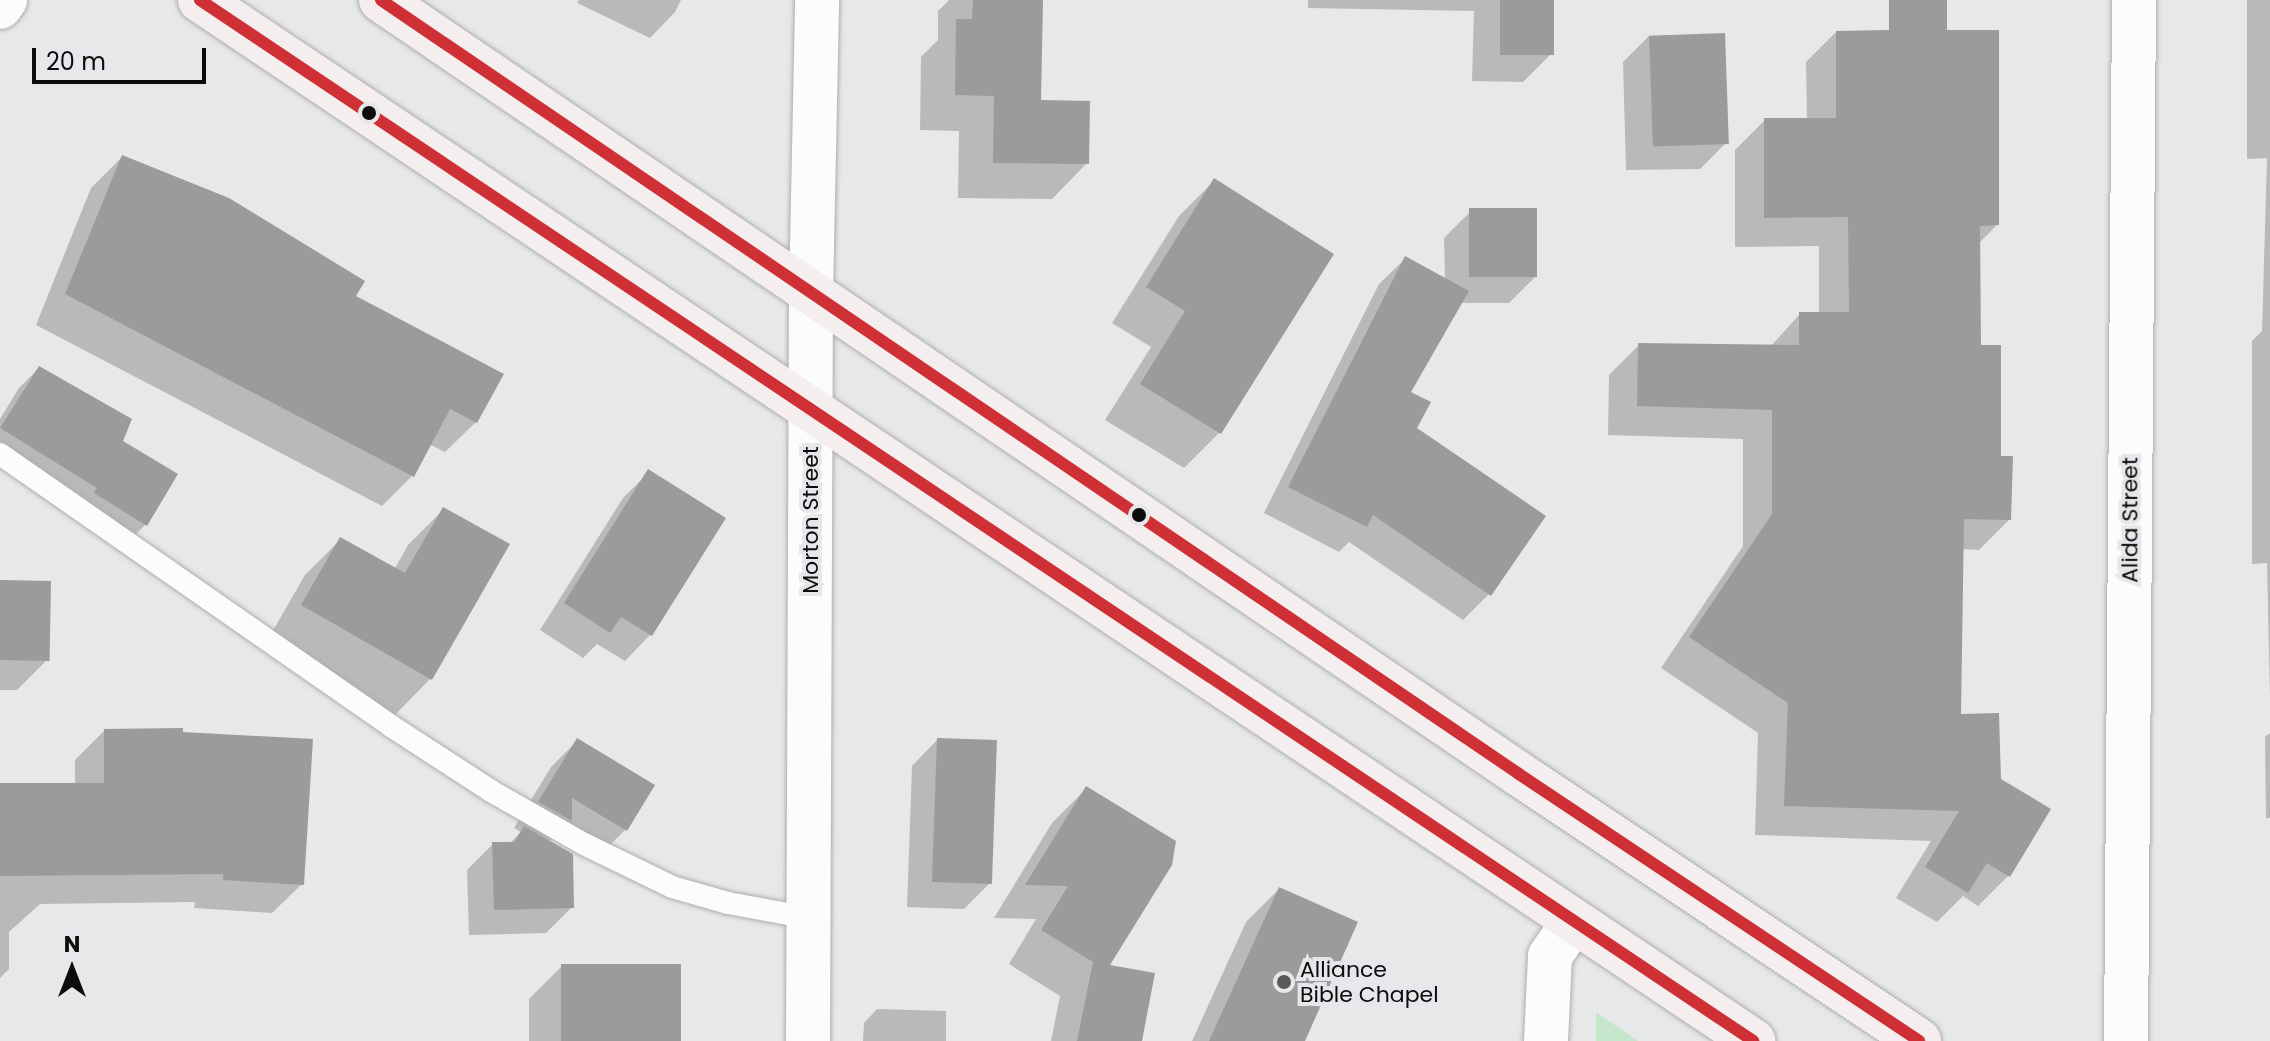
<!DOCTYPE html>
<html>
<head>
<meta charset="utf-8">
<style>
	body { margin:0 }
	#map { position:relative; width:2270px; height:1041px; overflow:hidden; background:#e7e8e9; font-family:Poppins,sans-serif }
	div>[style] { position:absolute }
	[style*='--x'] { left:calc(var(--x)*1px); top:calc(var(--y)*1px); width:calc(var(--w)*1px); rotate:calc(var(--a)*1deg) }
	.green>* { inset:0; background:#c6e6cb }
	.shadow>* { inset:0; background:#0003 }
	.building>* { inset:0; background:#9b9b9c; transform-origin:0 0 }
	.roads { filter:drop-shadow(0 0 2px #adaeaf) drop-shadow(0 0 2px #adaeaf) }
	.lane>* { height:22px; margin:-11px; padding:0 11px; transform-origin:11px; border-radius:11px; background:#fbfcfc }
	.street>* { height:44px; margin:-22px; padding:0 22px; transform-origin:22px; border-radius:22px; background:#fbfcfc }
	.primary>* { height:44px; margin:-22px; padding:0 22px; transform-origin:22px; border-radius:22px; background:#f4eeee }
	.bus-1>* { height:12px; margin:-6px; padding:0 6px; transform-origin:6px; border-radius:6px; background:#ce3036 }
	.dots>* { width:22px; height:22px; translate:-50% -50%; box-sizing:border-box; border:4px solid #e6e7ea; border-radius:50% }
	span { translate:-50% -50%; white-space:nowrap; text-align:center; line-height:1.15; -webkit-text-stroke:8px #e6e7ea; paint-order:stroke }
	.street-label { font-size:22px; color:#0c0c0d }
	.poi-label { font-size:22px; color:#0c0c0d }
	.left { translate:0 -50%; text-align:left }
	.north { position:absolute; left:32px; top:929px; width:80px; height:80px; -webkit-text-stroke:6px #e6e7ea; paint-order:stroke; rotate:0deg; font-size:22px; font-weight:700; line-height:32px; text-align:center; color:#0c0c0d }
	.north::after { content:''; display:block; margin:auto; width:28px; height:36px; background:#0c0c0d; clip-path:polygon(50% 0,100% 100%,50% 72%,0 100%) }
	.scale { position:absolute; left:32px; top:48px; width:174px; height:36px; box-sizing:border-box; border:4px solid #0c0c0d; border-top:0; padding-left:10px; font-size:24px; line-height:28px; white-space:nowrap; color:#0c0c0d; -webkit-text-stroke:6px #e6e7ea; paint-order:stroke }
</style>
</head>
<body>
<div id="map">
	<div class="green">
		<div style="clip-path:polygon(1596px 1012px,1638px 1041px,1596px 1041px)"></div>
	</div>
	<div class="shadow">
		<div style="clip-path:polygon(579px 0,681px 0,675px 12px,650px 38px,577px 3px)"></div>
		<div style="clip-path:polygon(949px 0,1041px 0,1039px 102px,1087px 163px,1052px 199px,958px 198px,959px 131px,920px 130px,921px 57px,938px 40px,938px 11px)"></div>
		<div style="clip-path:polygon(1308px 0,1552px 0,1550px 55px,1523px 82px,1472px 81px,1474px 11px,1308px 8px)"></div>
		<div style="clip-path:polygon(2247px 0,2270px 0,2270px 700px,2267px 563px,2252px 564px,2252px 341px,2262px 331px,2267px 158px,2247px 159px)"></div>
		<div style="clip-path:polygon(1836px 32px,1997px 225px,1978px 244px,1979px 347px,2009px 520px,1979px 550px,1962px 549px,1959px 716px,1999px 780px,2008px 876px,1978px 906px,1963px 896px,1937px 922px,1896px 898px,1931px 841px,1755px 835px,1758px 733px,1661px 668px,1743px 546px,1743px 439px,1608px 435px,1609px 375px,1639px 345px,1770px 347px,1800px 314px,1819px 314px,1819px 246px,1735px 247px,1735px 150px,1765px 120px,1807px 120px,1806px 62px)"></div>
		<div style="clip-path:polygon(1649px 36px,1726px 143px,1700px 169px,1626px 170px,1623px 62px)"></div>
		<div style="clip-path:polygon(122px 157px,353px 296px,476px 422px,445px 452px,429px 444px,412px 476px,382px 506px,36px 325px,91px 188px)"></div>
		<div style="clip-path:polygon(1214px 181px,1220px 432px,1184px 468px,1105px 420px,1151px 347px,1112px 323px,1179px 216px)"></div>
		<div style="clip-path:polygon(1470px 212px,1535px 277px,1509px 303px,1459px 303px,1409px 393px,1415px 429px,1489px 594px,1463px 620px,1349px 542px,1339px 552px,1264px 513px,1379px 284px,1405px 259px,1445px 280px,1444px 238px)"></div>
		<div style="clip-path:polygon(39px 368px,121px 441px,175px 475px,145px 525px,125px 545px,0 460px,0 419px,19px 388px)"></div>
		<div style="clip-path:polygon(649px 472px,650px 635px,625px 661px,597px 644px,583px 658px,540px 630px,623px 498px)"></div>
		<div style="clip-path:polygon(444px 509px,507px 545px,430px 679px,395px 715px,267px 641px,305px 575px,341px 539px,394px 570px,408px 545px)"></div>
		<div style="clip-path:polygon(0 582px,46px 661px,17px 690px,0 690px)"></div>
		<div style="clip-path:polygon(104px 731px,181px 733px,302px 884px,272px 913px,194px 908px,195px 902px,40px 904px,9px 932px,9px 969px,0 978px,0 785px,75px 785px,75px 760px)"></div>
		<div style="clip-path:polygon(2270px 733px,2270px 818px,2266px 818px,2265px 737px)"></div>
		<div style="clip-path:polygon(937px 740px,990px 883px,964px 909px,907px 907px,912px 766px)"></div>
		<div style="clip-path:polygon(577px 741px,625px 830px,600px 855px,559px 831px,548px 842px,572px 907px,546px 933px,469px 935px,467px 870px,493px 844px,509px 844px,521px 832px,514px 828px,551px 767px)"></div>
		<div style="clip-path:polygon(1086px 789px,1107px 966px,1140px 1041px,1051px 1041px,1060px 996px,1009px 964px,1036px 919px,994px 918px,1052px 823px)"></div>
		<div style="clip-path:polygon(1279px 889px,1303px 1041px,1192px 1041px,1246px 922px)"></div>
		<div style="clip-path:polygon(562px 966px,678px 1041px,529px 1041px,529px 999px)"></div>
		<div style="clip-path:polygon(877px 1009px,946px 1011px,946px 1041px,863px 1041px,864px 1023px)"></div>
	</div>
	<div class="building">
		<div style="clip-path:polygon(973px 0,1043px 0,1041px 100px,1090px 101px,1089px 164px,993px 163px,994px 96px,955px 95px,956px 19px,972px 19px)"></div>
		<div style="left:1500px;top:0;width:54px;height:55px"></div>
		<div style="clip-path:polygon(1889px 0,1947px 0,1947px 30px,1999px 30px,1999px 225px,1980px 226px,1981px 345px,2001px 345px,2001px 456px,2013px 456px,2011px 520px,1964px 519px,1961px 714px,1999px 713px,2001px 779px,2051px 809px,2010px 877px,1987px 863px,1968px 893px,1925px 867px,1959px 811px,1784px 806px,1788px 703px,1689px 637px,1772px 514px,1772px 410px,1637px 406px,1638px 343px,1799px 345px,1799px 312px,1849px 312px,1848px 217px,1764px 218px,1764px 118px,1836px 118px,1836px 31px,1889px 30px)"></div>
		<div style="left:1725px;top:33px;width:111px;height:76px;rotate:88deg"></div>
		<div style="clip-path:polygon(122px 155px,229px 198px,365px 281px,356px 296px,504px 374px,477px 423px,450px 409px,414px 477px,65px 294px)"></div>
		<div style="clip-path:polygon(1214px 178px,1334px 254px,1221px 434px,1140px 384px,1185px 311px,1146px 287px)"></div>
		<div style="left:1537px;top:208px;width:69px;height:68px;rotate:90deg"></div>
		<div style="clip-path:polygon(1405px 256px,1469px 291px,1411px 392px,1431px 402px,1417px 428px,1546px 516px,1491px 596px,1373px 515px,1367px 527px,1288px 487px)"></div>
		<div style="clip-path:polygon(39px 366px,132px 419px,123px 441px,178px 474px,147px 526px,94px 493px,97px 488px,0 428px)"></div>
		<div style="clip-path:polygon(648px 469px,726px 518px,652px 636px,621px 617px,610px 633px,564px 603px)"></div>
		<div style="clip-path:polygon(443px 507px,510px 544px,432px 680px,301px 605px,340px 537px,405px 573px)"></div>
		<div style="left:0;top:580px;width:51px;height:80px;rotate:1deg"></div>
		<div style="clip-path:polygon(183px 728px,183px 732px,313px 739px,304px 885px,223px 880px,223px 874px,0 876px,0 783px,104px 783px,104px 729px)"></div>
		<div style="clip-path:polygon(577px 738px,655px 785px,627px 831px,572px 798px,572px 821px,538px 802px)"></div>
		<div style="left:937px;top:738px;width:60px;height:144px;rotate:2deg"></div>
		<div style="clip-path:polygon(1086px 786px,1176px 841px,1172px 865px,1110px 965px,1155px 973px,1142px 1041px,1077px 1041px,1093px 962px,1041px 930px,1068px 886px,1025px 885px)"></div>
		<div style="clip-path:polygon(524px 826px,573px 854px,574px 908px,494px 910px,492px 842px,514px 842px)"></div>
		<div style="clip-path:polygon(1279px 887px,1358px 922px,1305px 1041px,1209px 1041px)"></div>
		<div style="left:561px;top:964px;width:120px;height:77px"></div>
	</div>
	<div class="roads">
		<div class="lane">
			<div style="--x:0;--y:454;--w:476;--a:34.8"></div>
			<div style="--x:391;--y:726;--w:119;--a:33"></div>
			<div style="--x:491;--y:791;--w:107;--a:29.7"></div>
			<div style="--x:584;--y:844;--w:98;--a:26"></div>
			<div style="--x:672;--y:887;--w:58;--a:15.9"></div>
			<div style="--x:728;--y:903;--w:83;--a:10.4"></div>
		</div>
		<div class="street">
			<div style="--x:0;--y:7;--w:9;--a:-54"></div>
			<div style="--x:808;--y:1041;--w:747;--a:-89.77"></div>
			<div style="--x:811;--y:294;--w:294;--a:-88.8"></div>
			<div style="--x:1546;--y:1041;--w:85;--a:-87.3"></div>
			<div style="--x:1550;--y:956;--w:42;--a:-55.6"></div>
			<div style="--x:2126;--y:1041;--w:1041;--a:-89.56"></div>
		</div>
		<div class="primary">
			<div style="--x:200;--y:0;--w:1870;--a:33.83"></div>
			<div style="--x:381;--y:0;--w:1376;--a:34.22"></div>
			<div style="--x:1519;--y:774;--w:481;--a:33.7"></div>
		</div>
	</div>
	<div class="bus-1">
		<div style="--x:200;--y:0;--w:1870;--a:33.83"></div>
		<div style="--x:381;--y:0;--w:1376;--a:34.22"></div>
		<div style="--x:1519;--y:774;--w:481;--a:33.7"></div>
	</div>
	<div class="dots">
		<div style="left:369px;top:113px;background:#0c0c0d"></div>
		<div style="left:1139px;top:515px;background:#0c0c0d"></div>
		<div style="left:1284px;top:982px;background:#59595a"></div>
	</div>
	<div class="street-label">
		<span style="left:811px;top:520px;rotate:-90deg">Morton Street</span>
		<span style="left:2130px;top:520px;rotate:-90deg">Alida Street</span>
	</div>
	<div class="poi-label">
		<span class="left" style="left:1300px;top:982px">Alliance<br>Bible Chapel</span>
	</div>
	<div class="north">N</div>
	<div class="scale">20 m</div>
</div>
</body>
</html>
